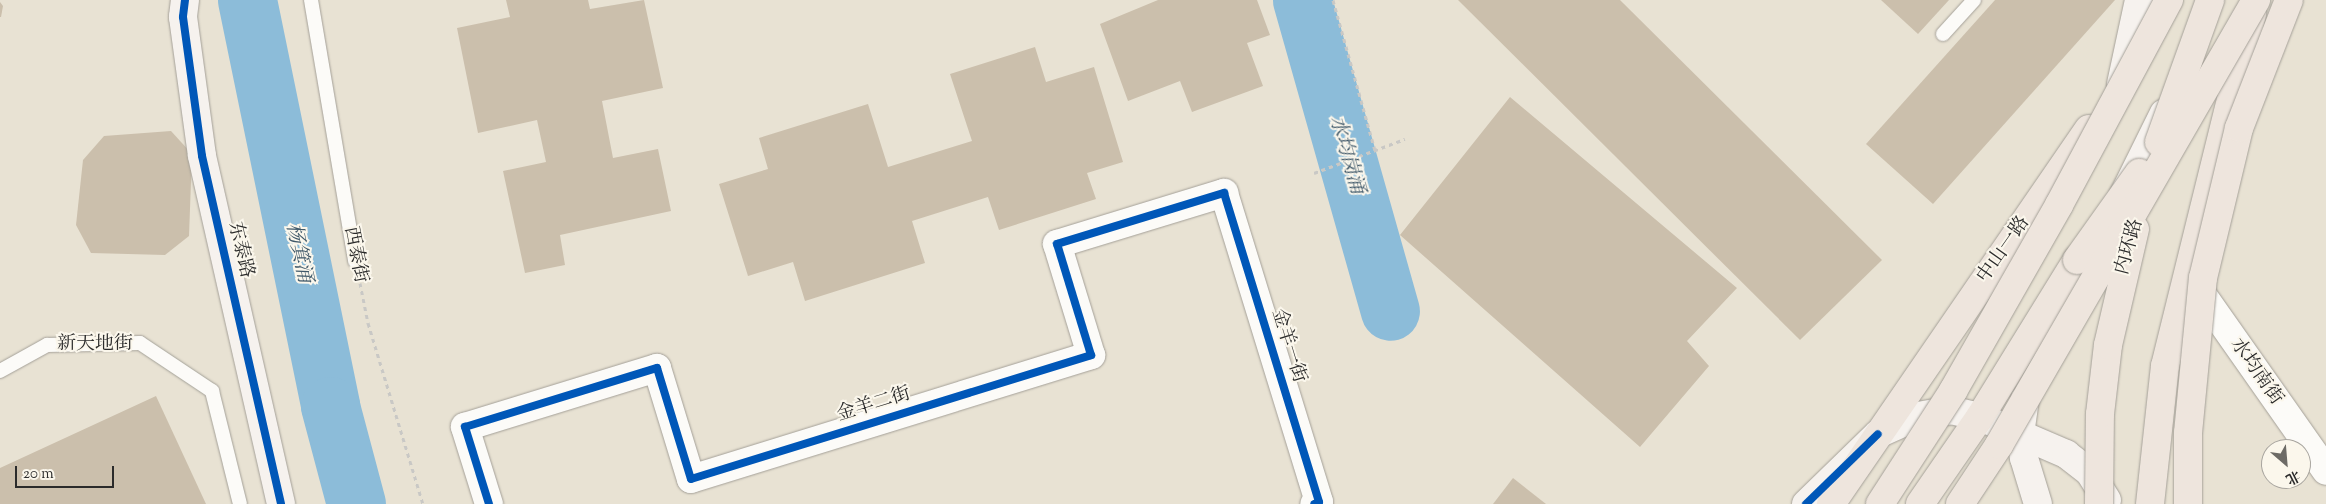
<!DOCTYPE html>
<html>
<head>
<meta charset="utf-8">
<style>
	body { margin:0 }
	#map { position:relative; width:2326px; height:504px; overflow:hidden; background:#e8e2d3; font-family:"Sorts Mill Goudy","Noto Serif SC",serif }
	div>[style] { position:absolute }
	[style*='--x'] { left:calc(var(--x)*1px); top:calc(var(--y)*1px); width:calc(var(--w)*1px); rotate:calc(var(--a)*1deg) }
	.river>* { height:59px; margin:-29.5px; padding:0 29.5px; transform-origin:29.5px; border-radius:29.5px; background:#8cbcd9 }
	.building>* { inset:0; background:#cbbfac }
	.path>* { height:3px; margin-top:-1.5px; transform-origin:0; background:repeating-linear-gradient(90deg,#c9c8c5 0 4px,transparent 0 8px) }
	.roads { filter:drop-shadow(0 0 1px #a4a098) drop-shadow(0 0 1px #a4a098) }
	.lane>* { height:14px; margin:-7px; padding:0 7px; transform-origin:7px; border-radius:7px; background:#fcfbf8 }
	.street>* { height:28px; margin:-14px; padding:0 14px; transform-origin:14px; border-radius:14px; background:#fcfbf8 }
	.secondary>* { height:28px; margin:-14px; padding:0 14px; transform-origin:14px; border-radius:14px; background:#f6f2ee }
	.primary>* { height:28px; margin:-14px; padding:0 14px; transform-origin:14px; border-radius:14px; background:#eee5dd }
	.bridges { filter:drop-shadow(0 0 1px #a4a098) drop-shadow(0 0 1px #a4a098) }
	.primary-bridge>* { height:28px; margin:-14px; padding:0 14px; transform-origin:14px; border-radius:14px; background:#eee5dd }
	.highway-bridge>* { height:28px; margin:-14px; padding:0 14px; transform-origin:14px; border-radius:14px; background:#eee5dd }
	.cycleway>* { height:8px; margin:-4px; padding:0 4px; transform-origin:4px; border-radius:4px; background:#0057b8 }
	span { translate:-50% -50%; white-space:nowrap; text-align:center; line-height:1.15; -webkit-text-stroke:4px #fbf7ec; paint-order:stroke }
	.street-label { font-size:19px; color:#2b2b2b }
	.water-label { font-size:20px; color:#3f5869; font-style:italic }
	.north { position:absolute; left:2261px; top:439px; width:50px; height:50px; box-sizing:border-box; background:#fbf7ec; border:1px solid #a8a59f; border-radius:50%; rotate:153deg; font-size:14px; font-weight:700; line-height:20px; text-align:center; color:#2b2b2b }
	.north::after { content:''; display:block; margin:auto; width:18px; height:22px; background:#6d6b66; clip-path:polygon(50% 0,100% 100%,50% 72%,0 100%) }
	.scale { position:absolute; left:15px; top:466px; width:99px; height:22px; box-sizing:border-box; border:2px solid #2b2b2b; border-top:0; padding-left:6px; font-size:15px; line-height:18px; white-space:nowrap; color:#2b2b2b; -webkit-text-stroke:4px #fbf7ec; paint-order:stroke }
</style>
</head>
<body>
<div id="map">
	<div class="river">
		<div style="--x:247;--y:0;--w:414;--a:78.4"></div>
		<div style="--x:330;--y:406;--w:101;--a:75.1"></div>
		<div style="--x:1302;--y:0;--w:323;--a:74.2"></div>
	</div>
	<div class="building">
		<div style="clip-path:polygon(506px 0,588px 0,590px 9px,644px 0,663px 88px,602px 101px,613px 158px,658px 149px,671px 211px,560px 235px,565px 265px,525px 273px,503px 171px,546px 162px,537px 120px,478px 133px,457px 28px,510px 17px)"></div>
		<div style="clip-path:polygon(1158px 0,1257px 0,1270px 35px,1247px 43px,1263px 86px,1192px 112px,1180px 81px,1128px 101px,1100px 24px)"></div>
		<div style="clip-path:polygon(1458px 0,1620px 0,1882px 260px,1800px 340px)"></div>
		<div style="clip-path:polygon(1881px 0,1949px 0,1918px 34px)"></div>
		<div style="clip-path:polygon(1995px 0,2115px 0,1933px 204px,1866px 144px)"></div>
		<div style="clip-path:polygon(0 2px,3px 6px,1px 17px,0 17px)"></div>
		<div style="clip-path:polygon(1035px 47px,1046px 82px,1094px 67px,1123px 162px,1087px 173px,1096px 199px,999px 230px,988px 197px,912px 221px,925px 263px,805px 301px,793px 262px,748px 276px,719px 184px,768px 169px,759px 138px,868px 104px,888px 167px,972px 141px,950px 74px)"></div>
		<div style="clip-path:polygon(1510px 97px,1737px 288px,1687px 341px,1709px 366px,1640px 447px,1400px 235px)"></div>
		<div style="clip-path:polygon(171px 131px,192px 154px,189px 236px,165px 255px,91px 253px,76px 225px,83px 160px,104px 136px)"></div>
		<div style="clip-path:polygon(156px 396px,206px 504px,0 504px,0 468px)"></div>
		<div style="clip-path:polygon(1513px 478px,1546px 504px,1493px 504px)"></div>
	</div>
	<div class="path">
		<div style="--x:1333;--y:0;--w:156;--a:74.4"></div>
		<div style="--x:1314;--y:173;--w:97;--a:-20.5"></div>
		<div style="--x:360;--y:283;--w:41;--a:78.7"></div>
		<div style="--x:368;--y:323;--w:189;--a:73.1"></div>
	</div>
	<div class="roads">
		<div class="lane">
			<div style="--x:311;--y:0;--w:265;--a:80.4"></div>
			<div style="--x:1943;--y:34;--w:46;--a:-47.6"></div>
			<div style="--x:0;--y:371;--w:54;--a:-29"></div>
			<div style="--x:47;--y:345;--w:93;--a:-1.2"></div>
			<div style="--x:140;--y:343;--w:87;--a:33.7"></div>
			<div style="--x:212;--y:391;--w:116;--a:76.1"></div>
		</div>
		<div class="street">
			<div style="--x:2192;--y:280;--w:233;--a:54.9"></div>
			<div style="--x:489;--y:504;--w:81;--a:-107.3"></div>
			<div style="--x:465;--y:427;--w:201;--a:-17.1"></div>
			<div style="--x:657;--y:368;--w:116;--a:73"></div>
			<div style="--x:691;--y:479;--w:419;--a:-17.2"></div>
			<div style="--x:1091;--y:355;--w:116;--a:-107"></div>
			<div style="--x:1057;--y:244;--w:175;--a:-17"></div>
			<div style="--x:1224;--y:193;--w:323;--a:72.9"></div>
			<div style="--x:1319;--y:502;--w:5;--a:158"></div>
		</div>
		<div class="secondary">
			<div style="--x:185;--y:0;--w:17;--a:97"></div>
			<div style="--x:183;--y:17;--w:140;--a:82.2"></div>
			<div style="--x:202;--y:156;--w:357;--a:77.2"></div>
			<div style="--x:2121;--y:84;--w:86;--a:-77.9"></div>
			<div style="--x:2124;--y:194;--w:90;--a:-63.7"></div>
			<div style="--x:2025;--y:399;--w:34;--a:98"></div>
			<div style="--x:2020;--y:433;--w:25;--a:81"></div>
			<div style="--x:2024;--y:458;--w:48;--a:73.1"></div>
			<div style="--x:1806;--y:504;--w:100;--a:-44.2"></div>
			<div style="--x:1878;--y:434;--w:44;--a:-24.2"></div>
			<div style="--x:1918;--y:416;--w:34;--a:-10"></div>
			<div style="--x:1951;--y:410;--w:30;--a:14"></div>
			<div style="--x:1980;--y:417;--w:94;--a:23.3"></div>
			<div style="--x:2066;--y:454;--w:31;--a:38"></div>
			<div style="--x:2090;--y:473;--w:32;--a:58"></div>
		</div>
		<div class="primary">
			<div style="--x:1831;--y:504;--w:455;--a:-55.5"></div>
			<div style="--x:1920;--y:504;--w:106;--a:-55.4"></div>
			<div style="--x:1980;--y:417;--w:185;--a:-58.3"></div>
			<div style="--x:2150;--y:504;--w:139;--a:-83.8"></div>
			<div style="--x:2165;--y:366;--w:363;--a:-76.1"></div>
		</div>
	</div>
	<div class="bridges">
		<div class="primary-bridge">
			<div style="--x:2077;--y:260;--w:107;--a:-54.5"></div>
		</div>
		<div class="highway-bridge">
			<div style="--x:2159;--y:142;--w:151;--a:-70.2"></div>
			<div style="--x:1880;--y:504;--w:135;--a:-57.1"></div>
			<div style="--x:1953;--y:391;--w:214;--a:-60.3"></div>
			<div style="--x:2059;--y:205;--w:233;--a:-61.8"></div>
			<div style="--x:1960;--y:504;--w:71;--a:-56.5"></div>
			<div style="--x:1999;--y:445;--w:514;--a:-59.99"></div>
			<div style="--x:2099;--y:504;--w:90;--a:-89.4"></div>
			<div style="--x:2100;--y:414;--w:69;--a:-83.4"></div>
			<div style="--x:2108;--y:345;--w:119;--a:-76.9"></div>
			<div style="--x:2188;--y:504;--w:71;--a:-90"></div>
			<div style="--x:2188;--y:433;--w:156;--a:-84.5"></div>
			<div style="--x:2203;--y:278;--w:154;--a:-76.5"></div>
			<div style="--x:2239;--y:128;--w:137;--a:-68.7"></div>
		</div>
	</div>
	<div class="cycleway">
		<div style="--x:185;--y:0;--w:17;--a:97"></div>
		<div style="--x:183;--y:17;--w:140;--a:82.2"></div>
		<div style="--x:202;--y:156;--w:357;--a:77.2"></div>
		<div style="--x:489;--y:504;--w:81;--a:-107.3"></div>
		<div style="--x:465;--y:427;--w:201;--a:-17.1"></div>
		<div style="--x:657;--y:368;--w:116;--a:73"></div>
		<div style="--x:691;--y:479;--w:419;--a:-17.2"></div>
		<div style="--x:1091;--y:355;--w:116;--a:-107"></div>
		<div style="--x:1057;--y:244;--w:175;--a:-17"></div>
		<div style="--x:1224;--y:193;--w:323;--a:72.9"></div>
		<div style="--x:1319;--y:502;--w:5;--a:158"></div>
		<div style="--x:1806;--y:504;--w:100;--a:-44.2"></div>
	</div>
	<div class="street-label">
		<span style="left:2130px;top:247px;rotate:-75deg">内环路</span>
		<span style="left:240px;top:250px;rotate:77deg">东泰路</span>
		<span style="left:2004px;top:250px;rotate:-55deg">中山一路</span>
		<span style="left:355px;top:255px;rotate:79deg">西泰街</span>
		<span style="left:95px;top:345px">新天地街</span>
		<span style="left:1288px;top:346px;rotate:73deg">金羊一街</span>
		<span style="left:2256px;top:372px;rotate:55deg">水均南街</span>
		<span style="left:874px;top:405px;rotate:-17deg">金羊二街</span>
	</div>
	<div class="water-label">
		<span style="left:1346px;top:155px;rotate:74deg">水均岗涌</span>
		<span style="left:298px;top:253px;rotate:78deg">杨箕涌</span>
	</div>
	<div class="north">北</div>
	<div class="scale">20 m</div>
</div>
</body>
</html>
